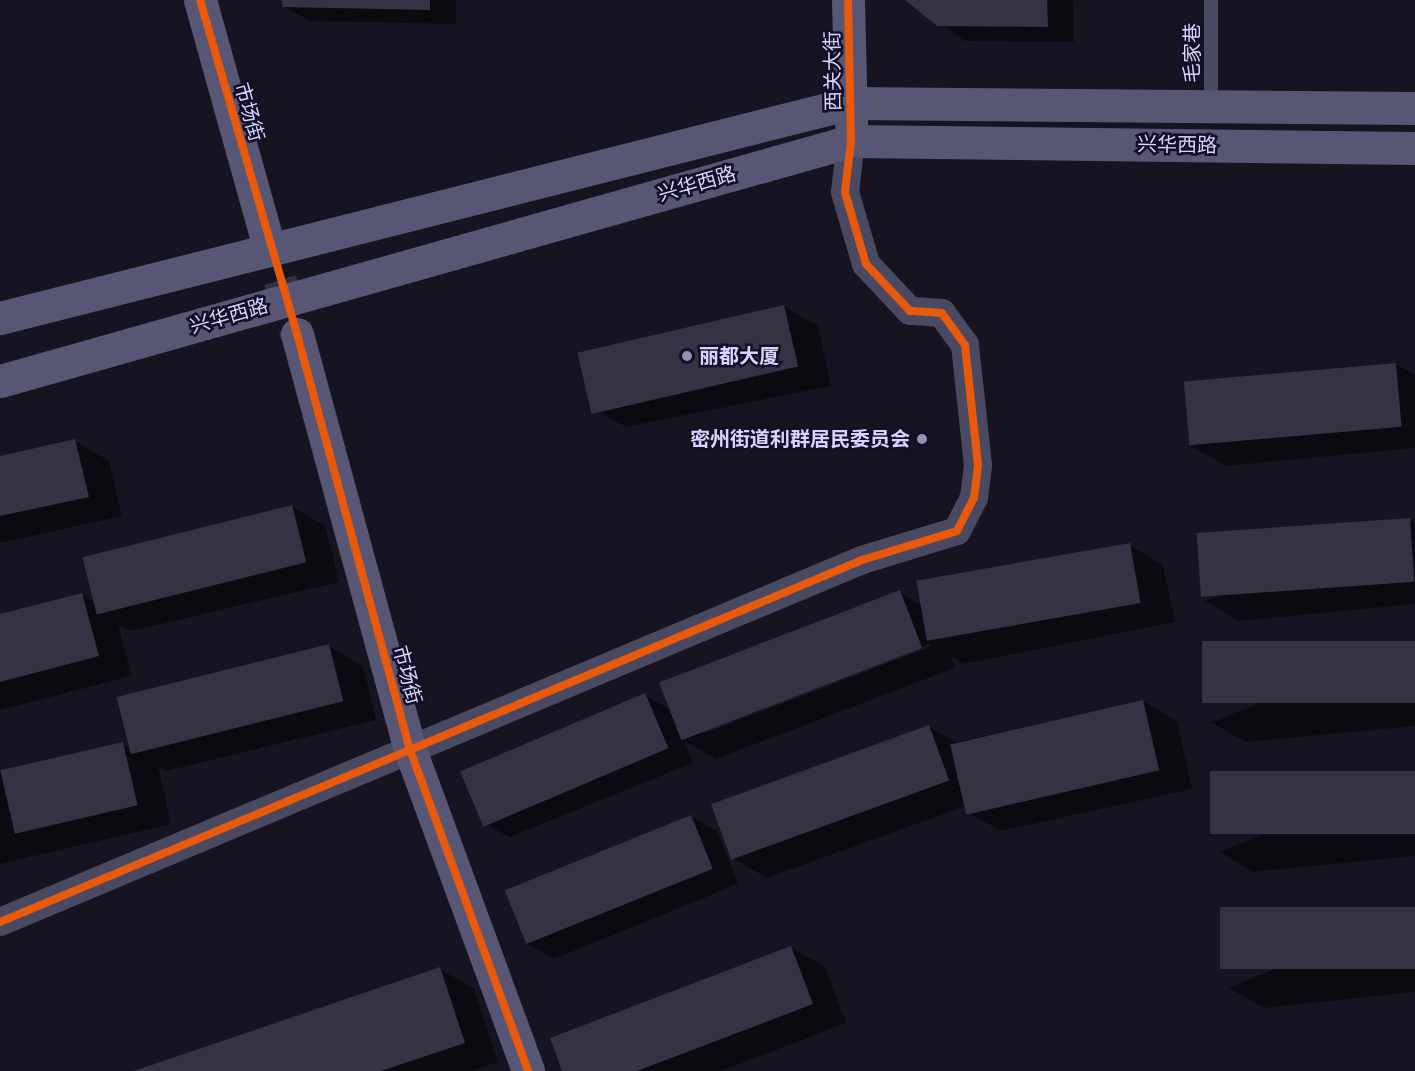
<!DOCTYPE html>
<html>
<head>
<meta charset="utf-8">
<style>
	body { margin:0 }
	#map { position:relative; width:1415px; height:1071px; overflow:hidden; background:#161421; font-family:Inter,"Noto Sans SC",sans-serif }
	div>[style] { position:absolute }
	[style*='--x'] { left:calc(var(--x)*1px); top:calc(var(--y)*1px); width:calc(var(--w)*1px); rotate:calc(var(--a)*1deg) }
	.shadow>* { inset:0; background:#0007 }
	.building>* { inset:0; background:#343243; transform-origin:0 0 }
	.secondary-tunnel>* { height:33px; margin-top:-16.5px; transform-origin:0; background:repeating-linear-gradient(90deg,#333142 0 33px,transparent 0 49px) }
	.lane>* { height:14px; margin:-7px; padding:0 7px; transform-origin:7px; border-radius:7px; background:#4a4962 }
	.street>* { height:28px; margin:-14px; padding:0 14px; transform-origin:14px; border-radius:14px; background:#4a4962 }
	.secondary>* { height:33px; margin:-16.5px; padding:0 16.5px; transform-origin:16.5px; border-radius:16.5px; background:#575674 }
	.cycleway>* { height:8px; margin:-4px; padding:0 4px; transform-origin:4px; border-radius:4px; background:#e8590c }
	.dots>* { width:16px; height:16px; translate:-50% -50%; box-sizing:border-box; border:3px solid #130f26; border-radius:50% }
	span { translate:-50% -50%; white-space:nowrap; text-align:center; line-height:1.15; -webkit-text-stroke:5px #130f26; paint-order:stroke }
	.street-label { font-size:20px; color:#d9d4ff }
	.poi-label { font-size:20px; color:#d9d4ff; font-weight:700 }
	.left { translate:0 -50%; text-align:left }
	.right { translate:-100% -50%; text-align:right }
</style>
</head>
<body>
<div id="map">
	<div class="shadow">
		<div style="clip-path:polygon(283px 0,456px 0,456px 24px,310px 21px,283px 6px)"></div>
		<div style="clip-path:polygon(907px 0,1073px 0,1074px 42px,965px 41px)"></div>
		<div style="clip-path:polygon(783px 306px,818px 326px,831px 386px,626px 427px,592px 408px)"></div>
		<div style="clip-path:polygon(1396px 364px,1415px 375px,1415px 448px,1226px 466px,1191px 446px)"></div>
		<div style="clip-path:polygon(75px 441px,109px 461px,122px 516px,0 543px,0 458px)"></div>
		<div style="clip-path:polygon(291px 506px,325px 526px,339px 582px,131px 631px,118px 624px,132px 676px,0 710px,0 616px,82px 595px,95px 602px)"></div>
		<div style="clip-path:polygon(1409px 520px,1415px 523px,1415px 604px,1239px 621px,1205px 601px)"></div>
		<div style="clip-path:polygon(evenodd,1129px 545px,1163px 565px,1175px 622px,964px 664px,951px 656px,955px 668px,716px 759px,684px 741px,693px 763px,509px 837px,482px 822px,645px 695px,671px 710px,899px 592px,923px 606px,1129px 545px,929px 644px,930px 647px,703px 734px,703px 731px,929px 644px)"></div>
		<div style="clip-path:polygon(1415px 643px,1415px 726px,1245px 742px,1211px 722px)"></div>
		<div style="clip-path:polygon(328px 646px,363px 666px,376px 720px,166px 771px,158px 767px,171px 824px,0 864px,0 772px,123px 744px,131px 748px)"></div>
		<div style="clip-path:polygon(1143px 701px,1177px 721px,1192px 789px,1001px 831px,967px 812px,966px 806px,767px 878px,733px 858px,929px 727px,956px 742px)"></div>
		<div style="clip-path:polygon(1415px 772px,1415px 856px,1253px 872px,1219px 852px)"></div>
		<div style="clip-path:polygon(690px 816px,717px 831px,738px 884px,554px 959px,527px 944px)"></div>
		<div style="clip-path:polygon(1415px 909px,1415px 992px,1263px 1008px,1229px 988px)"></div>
		<div style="clip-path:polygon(790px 947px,825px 967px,846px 1023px,721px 1071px,564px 1071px)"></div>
		<div style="clip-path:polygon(440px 969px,474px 989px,498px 1062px,472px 1071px,138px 1071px)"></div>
	</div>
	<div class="building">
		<div style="clip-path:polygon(282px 0,430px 0,430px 10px,282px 7px)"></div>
		<div style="clip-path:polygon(905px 0,1047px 0,1048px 27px,937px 26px)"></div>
		<div style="left:784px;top:305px;width:63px;height:212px;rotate:77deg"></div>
		<div style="left:1396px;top:363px;width:64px;height:213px;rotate:85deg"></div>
		<div style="clip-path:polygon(75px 439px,89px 497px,0 516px,0 456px)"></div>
		<div style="left:292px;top:505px;width:59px;height:216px;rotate:76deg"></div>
		<div style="left:1410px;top:518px;width:64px;height:214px;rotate:86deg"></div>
		<div style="left:1130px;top:543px;width:61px;height:217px;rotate:80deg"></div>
		<div style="left:900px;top:590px;width:62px;height:258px;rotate:69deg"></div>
		<div style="clip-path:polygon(82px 593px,99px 656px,0 682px,0 614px)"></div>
		<div style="left:1415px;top:641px;width:62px;height:213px;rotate:90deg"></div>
		<div style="left:329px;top:644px;width:59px;height:219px;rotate:76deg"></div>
		<div style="left:645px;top:693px;width:60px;height:201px;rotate:67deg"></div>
		<div style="left:1143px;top:700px;width:72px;height:198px;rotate:77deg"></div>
		<div style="left:929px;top:725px;width:59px;height:232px;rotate:70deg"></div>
		<div style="left:123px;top:742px;width:65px;height:126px;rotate:77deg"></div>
		<div style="left:1415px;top:771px;width:63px;height:205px;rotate:90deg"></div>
		<div style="left:691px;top:815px;width:58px;height:201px;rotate:68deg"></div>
		<div style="left:1415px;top:907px;width:62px;height:195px;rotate:90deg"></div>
		<div style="clip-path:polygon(791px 946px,813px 1004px,637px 1071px,562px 1071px,550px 1038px)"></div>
		<div style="clip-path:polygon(440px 967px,465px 1043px,381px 1071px,134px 1071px)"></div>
	</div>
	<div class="secondary-tunnel">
		<div style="--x:265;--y:233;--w:106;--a:72.4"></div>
	</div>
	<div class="lane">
		<div style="--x:1211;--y:0;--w:106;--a:90"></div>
	</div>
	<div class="street">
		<div style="--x:0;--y:922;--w:935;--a:-22.78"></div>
		<div style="--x:862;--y:560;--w:99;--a:-17"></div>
		<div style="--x:957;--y:531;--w:37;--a:-63"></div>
		<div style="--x:974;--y:498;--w:33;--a:-83"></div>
		<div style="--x:978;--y:465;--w:121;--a:-96.2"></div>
		<div style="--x:965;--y:345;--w:39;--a:-126"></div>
		<div style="--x:942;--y:313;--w:32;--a:-176"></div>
		<div style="--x:910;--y:311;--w:64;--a:-133.1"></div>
		<div style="--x:866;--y:264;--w:75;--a:-106.3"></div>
		<div style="--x:845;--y:192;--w:51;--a:-83.3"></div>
	</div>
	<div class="secondary">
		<div style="--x:200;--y:0;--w:242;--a:74.4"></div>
		<div style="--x:848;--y:0;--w:124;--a:88.6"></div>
		<div style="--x:0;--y:318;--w:878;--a:-14.18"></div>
		<div style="--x:851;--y:103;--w:564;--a:0.51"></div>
		<div style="--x:297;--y:334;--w:428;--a:74.8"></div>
		<div style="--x:409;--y:747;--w:345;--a:69.8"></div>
		<div style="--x:0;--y:381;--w:884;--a:-15.75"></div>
		<div style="--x:851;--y:141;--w:564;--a:0.71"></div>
	</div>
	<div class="cycleway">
		<div style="--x:200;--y:0;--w:348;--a:73.8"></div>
		<div style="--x:297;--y:334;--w:428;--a:74.8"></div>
		<div style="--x:409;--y:747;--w:345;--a:69.8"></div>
		<div style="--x:0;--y:922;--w:935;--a:-22.78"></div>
		<div style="--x:862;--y:560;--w:99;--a:-17"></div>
		<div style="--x:957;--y:531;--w:37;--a:-63"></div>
		<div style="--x:974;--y:498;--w:33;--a:-83"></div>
		<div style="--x:978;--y:465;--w:121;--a:-96.2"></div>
		<div style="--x:965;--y:345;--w:39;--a:-126"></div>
		<div style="--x:942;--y:313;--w:32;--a:-176"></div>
		<div style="--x:910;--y:311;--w:64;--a:-133.1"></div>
		<div style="--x:866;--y:264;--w:75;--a:-106.3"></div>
		<div style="--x:845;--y:192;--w:51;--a:-83.3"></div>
		<div style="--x:851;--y:141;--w:141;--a:-91.2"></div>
	</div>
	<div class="dots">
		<div style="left:687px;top:356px;background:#9591b1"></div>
		<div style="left:922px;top:439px;background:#9591b1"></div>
	</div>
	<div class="street-label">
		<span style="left:1192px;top:53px;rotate:-90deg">毛家巷</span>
		<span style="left:833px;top:71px;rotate:-91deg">西关大街</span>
		<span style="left:249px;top:112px;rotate:74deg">市场街</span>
		<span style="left:1177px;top:145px;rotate:1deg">兴华西路</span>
		<span style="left:697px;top:184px;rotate:-16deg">兴华西路</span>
		<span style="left:229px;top:316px;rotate:-16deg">兴华西路</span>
		<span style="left:407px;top:675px;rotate:75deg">市场街</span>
	</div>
	<div class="poi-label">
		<span class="left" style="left:699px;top:356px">丽都大厦</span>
		<span class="right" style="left:910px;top:439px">密州街道利群居民委员会</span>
	</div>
</div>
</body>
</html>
